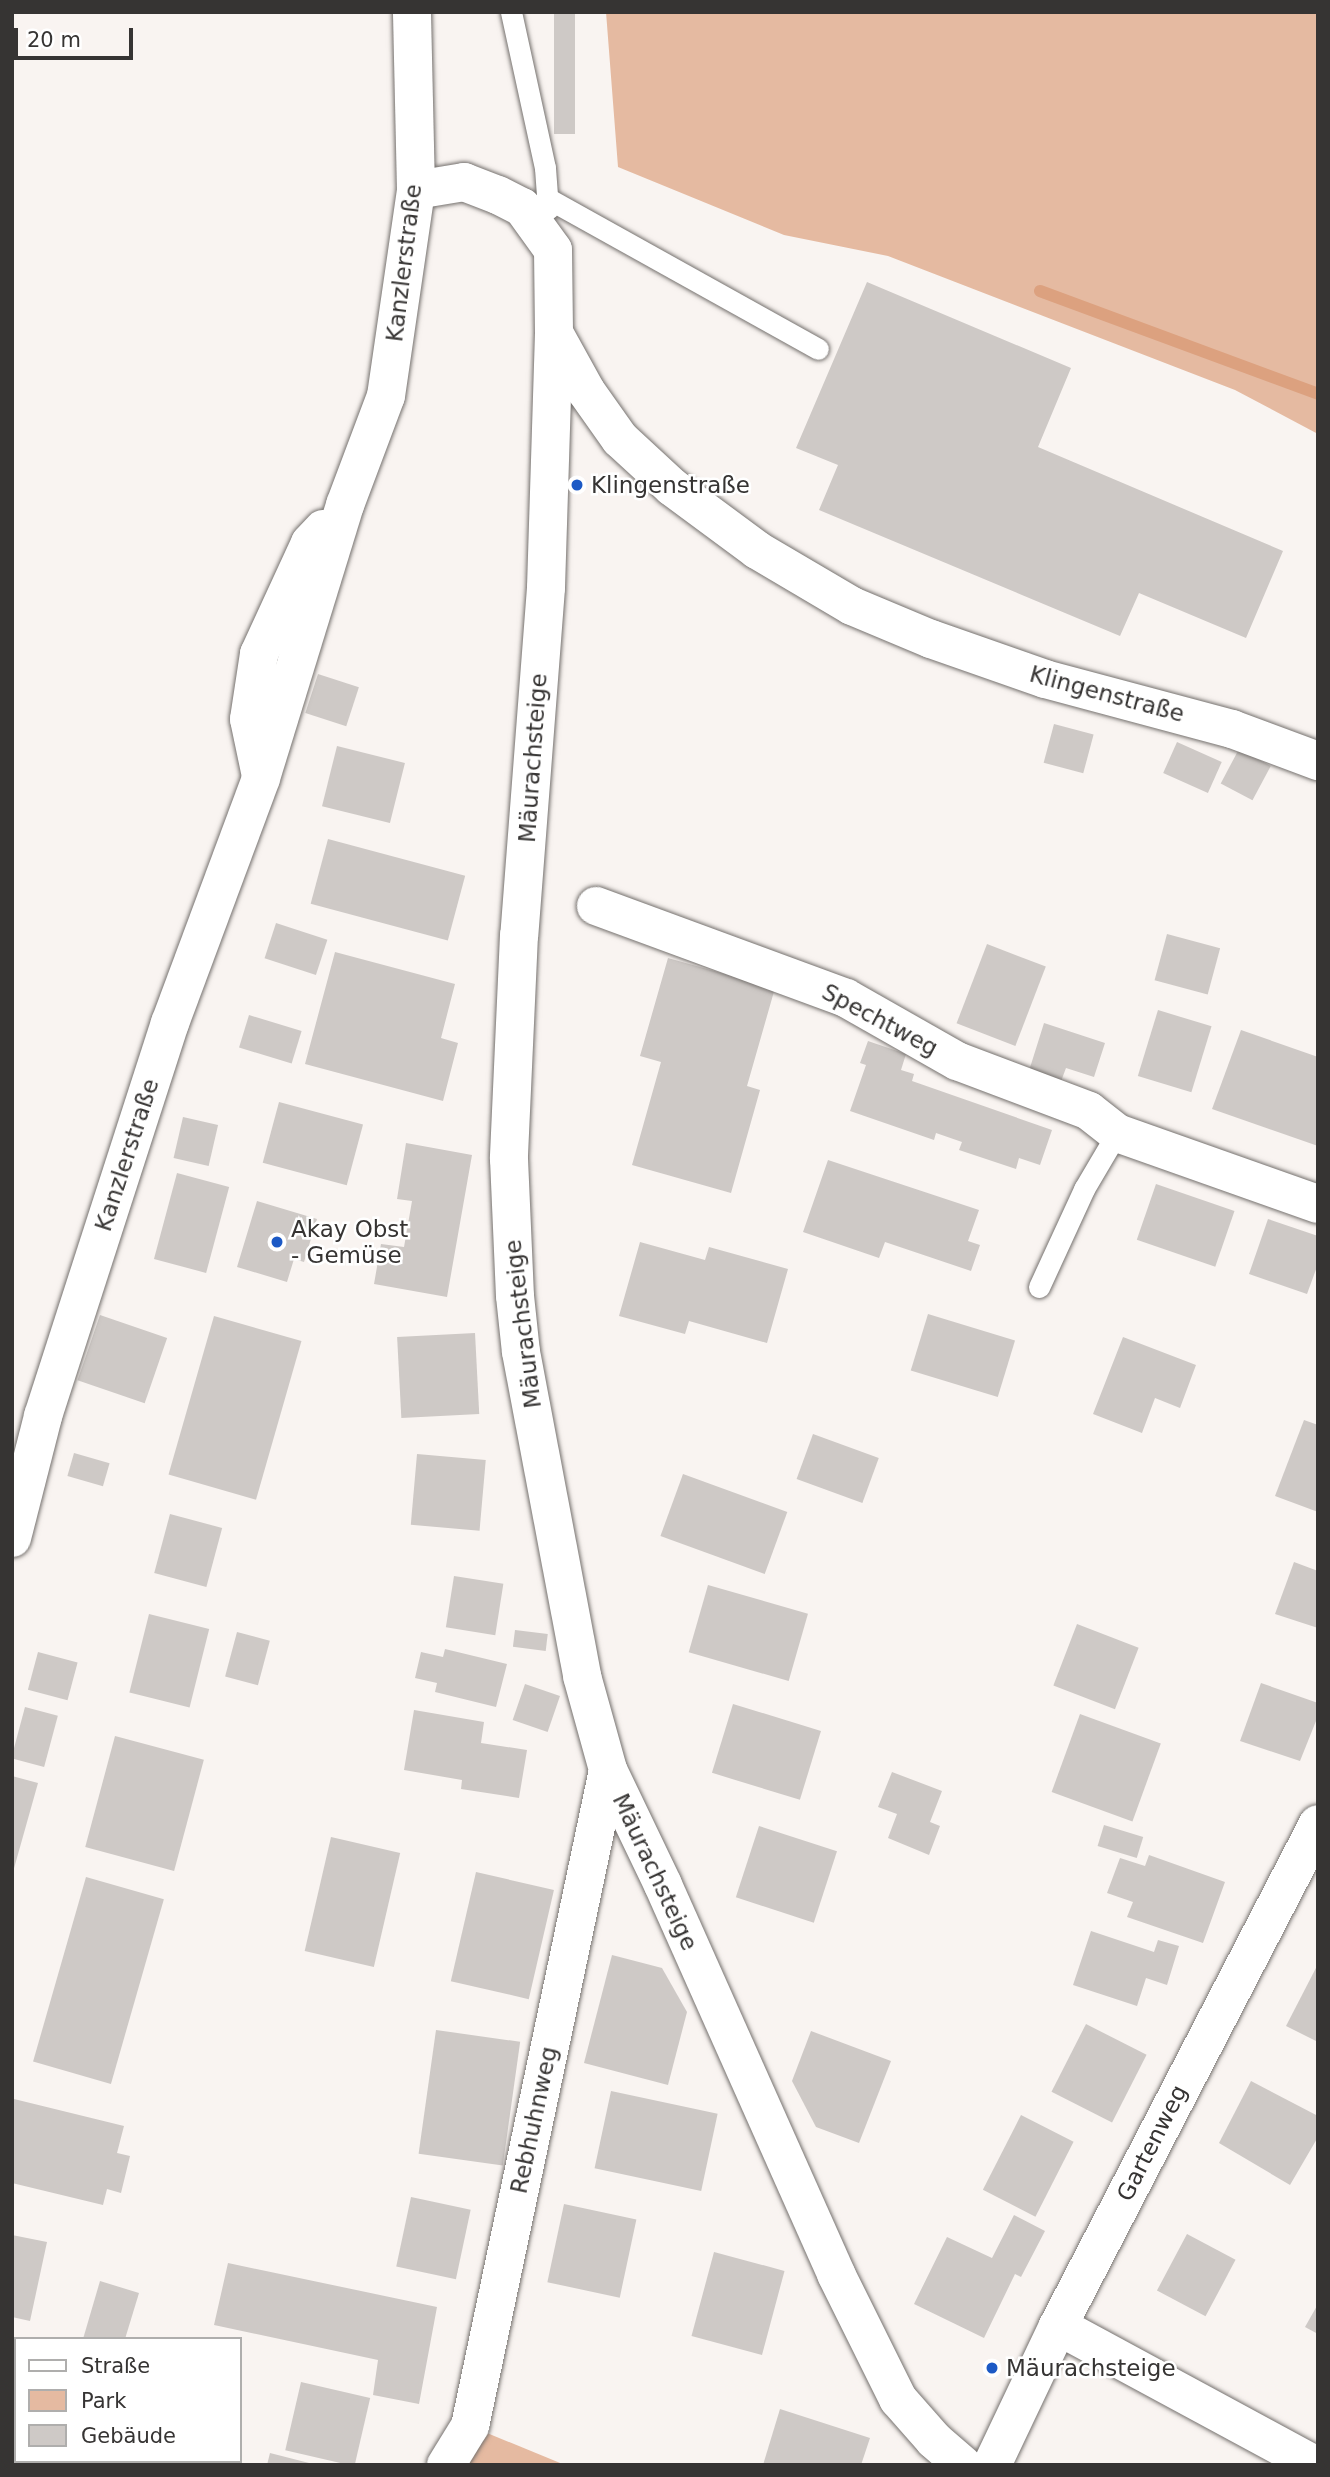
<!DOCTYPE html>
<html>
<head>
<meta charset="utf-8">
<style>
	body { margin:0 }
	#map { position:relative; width:1330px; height:2477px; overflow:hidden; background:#f9f4f1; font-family:"DejaVu Sans",sans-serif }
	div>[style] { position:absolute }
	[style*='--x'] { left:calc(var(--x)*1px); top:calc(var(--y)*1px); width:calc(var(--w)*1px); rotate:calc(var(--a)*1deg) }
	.green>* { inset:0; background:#e5baa1 }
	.stream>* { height:12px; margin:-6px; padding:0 6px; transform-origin:6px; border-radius:6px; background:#dca17f }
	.building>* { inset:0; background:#cec9c6; transform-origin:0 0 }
	.roads { filter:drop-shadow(0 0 2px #75716e) drop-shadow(0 0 2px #75716e) }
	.service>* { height:21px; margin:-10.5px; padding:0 10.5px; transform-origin:10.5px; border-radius:10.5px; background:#fff }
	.minor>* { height:38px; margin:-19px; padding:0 19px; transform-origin:19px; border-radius:19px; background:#fff }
	.dots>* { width:19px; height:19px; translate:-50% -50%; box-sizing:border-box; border:4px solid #fff; border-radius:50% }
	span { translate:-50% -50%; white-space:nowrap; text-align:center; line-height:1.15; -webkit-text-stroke:5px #fff; paint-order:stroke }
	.street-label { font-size:23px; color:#363433 }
	.poi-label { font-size:23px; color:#363433 }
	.left { translate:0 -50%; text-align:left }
	.frame { position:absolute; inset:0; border:14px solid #363433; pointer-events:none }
	.legend { position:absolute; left:14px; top:2337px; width:228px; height:126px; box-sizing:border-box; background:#fff; border:2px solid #afaead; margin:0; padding:9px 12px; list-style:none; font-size:21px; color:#363433 }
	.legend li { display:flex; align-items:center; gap:14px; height:35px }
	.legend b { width:35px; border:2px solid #afaead }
	.scale { position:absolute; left:14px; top:28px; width:119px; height:32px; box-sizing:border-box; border:4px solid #363433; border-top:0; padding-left:9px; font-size:21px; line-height:24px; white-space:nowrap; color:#363433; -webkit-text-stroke:5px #fff; paint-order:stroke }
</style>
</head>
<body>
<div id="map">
	<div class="green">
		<div style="clip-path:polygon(606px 12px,1318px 12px,1318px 434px,1235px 390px,888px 256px,784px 235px,618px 167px)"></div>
		<div style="clip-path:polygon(470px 2426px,565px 2465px,446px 2465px)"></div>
	</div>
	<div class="stream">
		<div style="--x:1040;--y:291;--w:296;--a:20.3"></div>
	</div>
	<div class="building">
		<div style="left:554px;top:12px;width:21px;height:122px"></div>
		<div style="clip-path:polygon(867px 282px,1071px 368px,1038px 447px,1283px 551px,1246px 638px,1139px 593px,1120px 636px,819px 510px,838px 465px,796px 448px)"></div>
		<div style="left:318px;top:674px;width:43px;height:41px;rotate:18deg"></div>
		<div style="left:1054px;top:724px;width:41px;height:40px;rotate:15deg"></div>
		<div style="left:1177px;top:742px;width:49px;height:34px;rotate:24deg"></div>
		<div style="left:337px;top:746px;width:70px;height:62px;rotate:14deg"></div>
		<div style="left:1239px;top:749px;width:36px;height:39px;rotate:28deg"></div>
		<div style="left:328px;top:839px;width:142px;height:67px;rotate:15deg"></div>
		<div style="left:276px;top:923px;width:54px;height:37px;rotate:18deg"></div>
		<div style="left:1167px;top:934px;width:55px;height:48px;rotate:15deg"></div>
		<div style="left:987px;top:944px;width:63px;height:85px;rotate:21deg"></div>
		<div style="clip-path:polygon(335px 952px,455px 984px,441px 1038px,458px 1043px,443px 1101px,305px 1064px)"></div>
		<div style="clip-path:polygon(668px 958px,775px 988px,747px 1086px,760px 1090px,731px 1193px,632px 1165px,661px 1062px,640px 1056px)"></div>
		<div style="left:1158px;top:1010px;width:56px;height:69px;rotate:17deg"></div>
		<div style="left:249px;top:1015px;width:55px;height:34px;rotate:17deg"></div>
		<div style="clip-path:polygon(1044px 1023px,1105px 1043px,1094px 1077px,1066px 1068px,1060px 1084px,1028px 1074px)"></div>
		<div style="clip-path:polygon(1241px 1030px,1318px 1057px,1318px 1146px,1212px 1109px)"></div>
		<div style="clip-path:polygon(868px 1041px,906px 1054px,901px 1070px,914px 1074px,912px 1081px,1052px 1130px,1040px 1165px,1019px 1158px,1016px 1169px,959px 1150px,962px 1142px,936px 1133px,934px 1140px,850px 1111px,866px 1065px,860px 1063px)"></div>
		<div style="left:279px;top:1102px;width:87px;height:63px;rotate:15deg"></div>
		<div style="left:183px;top:1117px;width:36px;height:42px;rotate:13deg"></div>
		<div style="clip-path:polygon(406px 1143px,472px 1155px,447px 1297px,374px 1284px,381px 1244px,404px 1247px,412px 1201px,397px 1199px)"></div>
		<div style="clip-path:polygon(828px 1160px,979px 1210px,968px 1241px,980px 1245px,971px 1271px,885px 1242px,879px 1258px,803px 1232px)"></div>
		<div style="left:177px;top:1173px;width:54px;height:89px;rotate:15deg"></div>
		<div style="left:1156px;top:1184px;width:83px;height:59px;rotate:19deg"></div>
		<div style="clip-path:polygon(257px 1201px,317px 1219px,304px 1262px,294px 1259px,287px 1282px,237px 1267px)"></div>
		<div style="clip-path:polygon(1268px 1219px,1318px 1236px,1318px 1264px,1307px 1294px,1249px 1274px)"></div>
		<div style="clip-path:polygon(640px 1242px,705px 1260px,709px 1247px,788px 1269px,767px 1343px,689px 1321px,685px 1334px,619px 1316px)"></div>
		<div style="left:928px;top:1314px;width:91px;height:59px;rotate:17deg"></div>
		<div style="left:100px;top:1315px;width:71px;height:69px;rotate:19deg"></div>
		<div style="left:214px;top:1316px;width:91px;height:165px;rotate:16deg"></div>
		<div style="left:475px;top:1333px;width:81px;height:78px;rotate:87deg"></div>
		<div style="clip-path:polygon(1123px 1337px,1196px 1365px,1180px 1408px,1155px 1398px,1142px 1433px,1093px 1414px)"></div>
		<div style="clip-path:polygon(1304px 1420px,1318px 1425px,1318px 1512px,1275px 1496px)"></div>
		<div style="left:813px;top:1434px;width:70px;height:48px;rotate:20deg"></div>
		<div style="left:74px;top:1453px;width:37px;height:24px;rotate:16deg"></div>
		<div style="left:417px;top:1454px;width:69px;height:71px;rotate:5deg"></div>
		<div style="left:683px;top:1474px;width:111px;height:66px;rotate:20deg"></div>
		<div style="left:170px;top:1514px;width:54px;height:61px;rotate:15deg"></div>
		<div style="clip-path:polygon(1294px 1562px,1318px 1571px,1318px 1628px,1275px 1614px)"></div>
		<div style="left:454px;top:1576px;width:50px;height:52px;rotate:9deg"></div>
		<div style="left:708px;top:1585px;width:104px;height:70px;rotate:16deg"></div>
		<div style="left:149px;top:1614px;width:62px;height:81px;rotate:14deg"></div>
		<div style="left:1077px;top:1624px;width:66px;height:66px;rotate:21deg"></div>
		<div style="left:515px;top:1630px;width:33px;height:17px;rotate:7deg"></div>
		<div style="left:237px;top:1632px;width:34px;height:46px;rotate:15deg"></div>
		<div style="clip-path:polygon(445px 1649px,507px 1664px,496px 1707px,435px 1692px,437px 1683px,415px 1678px,421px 1652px,443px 1657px)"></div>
		<div style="left:38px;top:1652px;width:41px;height:39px;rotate:15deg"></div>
		<div style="clip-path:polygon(1261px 1683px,1318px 1703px,1318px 1716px,1300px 1761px,1240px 1741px)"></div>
		<div style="left:525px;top:1684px;width:37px;height:38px;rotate:19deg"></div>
		<div style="left:733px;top:1704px;width:92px;height:72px;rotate:17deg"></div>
		<div style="left:25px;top:1707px;width:34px;height:53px;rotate:15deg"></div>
		<div style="clip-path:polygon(414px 1710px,484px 1722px,481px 1743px,527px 1750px,519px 1798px,461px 1789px,462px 1780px,404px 1770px)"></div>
		<div style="left:1080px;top:1714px;width:86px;height:83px;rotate:20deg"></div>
		<div style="left:115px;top:1736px;width:92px;height:115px;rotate:15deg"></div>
		<div style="clip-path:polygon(892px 1772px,942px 1791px,930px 1822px,940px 1826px,929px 1855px,888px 1838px,897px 1814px,878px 1807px)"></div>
		<div style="clip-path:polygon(12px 1776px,38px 1783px,13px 1872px,12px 1872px)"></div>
		<div style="left:1104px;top:1825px;width:41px;height:22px;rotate:17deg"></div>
		<div style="left:759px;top:1826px;width:82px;height:75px;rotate:18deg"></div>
		<div style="left:331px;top:1837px;width:71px;height:117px;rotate:13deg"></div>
		<div style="clip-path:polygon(1149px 1855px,1225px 1882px,1203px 1943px,1127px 1917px,1133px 1902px,1107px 1893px,1120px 1858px,1145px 1866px)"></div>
		<div style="left:476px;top:1872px;width:80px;height:112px;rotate:13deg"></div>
		<div style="left:86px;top:1877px;width:81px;height:192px;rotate:16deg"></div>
		<div style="clip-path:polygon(1091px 1931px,1154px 1952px,1158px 1940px,1179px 1946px,1167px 1985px,1146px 1978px,1137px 2006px,1073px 1985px)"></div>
		<div style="clip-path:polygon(612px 1955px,662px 1968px,687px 2012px,668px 2085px,584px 2063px)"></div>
		<div style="clip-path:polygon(1318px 1964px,1318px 2042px,1286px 2026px)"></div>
		<div style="left:1086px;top:2024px;width:68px;height:76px;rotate:27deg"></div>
		<div style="left:436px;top:2030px;width:85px;height:125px;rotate:8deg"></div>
		<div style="clip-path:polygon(811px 2031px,891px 2061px,859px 2143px,816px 2127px,792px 2081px)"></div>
		<div style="clip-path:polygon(1251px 2081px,1318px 2116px,1318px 2137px,1290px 2185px,1219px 2143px)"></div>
		<div style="left:611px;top:2091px;width:109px;height:79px;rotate:12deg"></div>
		<div style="clip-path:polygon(14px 2099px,124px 2126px,117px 2153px,130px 2156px,121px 2193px,107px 2189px,103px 2205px,12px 2183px)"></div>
		<div style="left:1021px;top:2115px;width:59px;height:84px;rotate:27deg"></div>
		<div style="left:411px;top:2197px;width:61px;height:71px;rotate:12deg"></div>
		<div style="left:564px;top:2204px;width:74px;height:80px;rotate:12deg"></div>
		<div style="clip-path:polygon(1014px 2215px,1045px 2231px,1021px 2277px,1015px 2274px,984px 2338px,914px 2304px,947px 2237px,992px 2258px)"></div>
		<div style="left:1187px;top:2234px;width:55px;height:64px;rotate:28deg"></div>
		<div style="clip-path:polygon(12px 2235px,47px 2242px,30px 2321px,12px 2317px)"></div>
		<div style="left:714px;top:2252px;width:73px;height:87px;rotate:15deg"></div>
		<div style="clip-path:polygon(228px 2263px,437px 2307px,419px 2404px,373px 2395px,378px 2360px,214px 2325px)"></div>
		<div style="clip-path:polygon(100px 2281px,139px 2293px,125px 2339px,83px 2339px)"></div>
		<div style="clip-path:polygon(1318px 2304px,1318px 2334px,1305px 2327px)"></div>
		<div style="clip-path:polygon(12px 2345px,16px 2346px,13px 2448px,12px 2448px)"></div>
		<div style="left:301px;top:2382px;width:71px;height:70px;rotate:13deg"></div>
		<div style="clip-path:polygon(780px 2409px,870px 2438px,861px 2465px,763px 2465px)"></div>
		<div style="clip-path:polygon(270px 2453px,313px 2464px,313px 2465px,267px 2465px)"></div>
	</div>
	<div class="roads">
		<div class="service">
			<div style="--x:511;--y:12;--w:160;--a:77.7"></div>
			<div style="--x:545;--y:168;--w:41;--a:85.8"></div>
			<div style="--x:547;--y:198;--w:310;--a:29.1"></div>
			<div style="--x:1039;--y:1287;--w:108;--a:-65.3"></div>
			<div style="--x:1084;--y:1189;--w:65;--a:-59.5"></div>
		</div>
		<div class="minor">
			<div style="--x:416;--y:190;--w:49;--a:-9.5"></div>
			<div style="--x:464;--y:182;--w:36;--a:21"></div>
			<div style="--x:498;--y:195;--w:27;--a:27"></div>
			<div style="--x:522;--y:207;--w:53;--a:54.2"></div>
			<div style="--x:553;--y:250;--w:83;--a:89.3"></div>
			<div style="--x:554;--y:333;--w:255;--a:91.8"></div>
			<div style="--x:546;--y:588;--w:348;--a:94.4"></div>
			<div style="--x:519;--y:935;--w:224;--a:92.6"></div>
			<div style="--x:509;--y:1159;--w:137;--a:87.5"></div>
			<div style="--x:515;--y:1296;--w:56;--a:83.9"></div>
			<div style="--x:521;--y:1352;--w:330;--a:79.3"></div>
			<div style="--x:582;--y:1676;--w:98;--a:74.5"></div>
			<div style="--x:608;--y:1770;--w:127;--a:64.4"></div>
			<div style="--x:663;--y:1885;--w:426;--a:66"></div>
			<div style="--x:836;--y:2274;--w:140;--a:63.6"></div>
			<div style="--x:898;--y:2399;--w:55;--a:48.7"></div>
			<div style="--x:934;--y:2440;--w:38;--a:41"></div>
			<div style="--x:554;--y:333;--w:66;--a:61.1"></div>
			<div style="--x:586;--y:391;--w:59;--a:54.7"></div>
			<div style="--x:620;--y:439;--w:71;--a:42.7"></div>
			<div style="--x:672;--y:487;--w:106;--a:36.5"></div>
			<div style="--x:757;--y:550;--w:110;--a:30.5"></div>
			<div style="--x:852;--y:606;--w:86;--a:22.7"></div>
			<div style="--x:931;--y:639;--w:121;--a:19.3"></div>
			<div style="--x:1045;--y:679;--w:194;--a:15"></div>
			<div style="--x:1232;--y:729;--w:92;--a:20.4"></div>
			<div style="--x:261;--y:776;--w:58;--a:-101.9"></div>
			<div style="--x:249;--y:719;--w:66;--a:-81.3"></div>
			<div style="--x:259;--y:654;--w:122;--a:-65.3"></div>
			<div style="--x:310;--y:543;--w:19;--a:-47"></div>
			<div style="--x:596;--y:906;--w:266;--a:20.2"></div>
			<div style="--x:846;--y:998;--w:128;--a:29.6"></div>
			<div style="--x:957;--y:1061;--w:141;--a:20.7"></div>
			<div style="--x:1089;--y:1111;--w:36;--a:38"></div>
			<div style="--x:1117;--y:1133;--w:213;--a:19.5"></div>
			<div style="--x:12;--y:1538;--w:126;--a:-75.7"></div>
			<div style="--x:43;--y:1416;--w:413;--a:-72.1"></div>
			<div style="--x:170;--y:1023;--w:261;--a:-69.6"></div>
			<div style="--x:261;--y:778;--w:286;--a:-72.9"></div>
			<div style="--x:345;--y:505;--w:116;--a:-69.4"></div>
			<div style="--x:386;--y:396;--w:208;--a:-81.7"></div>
			<div style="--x:416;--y:190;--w:178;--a:-91.3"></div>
			<div style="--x:1058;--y:2326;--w:292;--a:28.4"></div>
			<div style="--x:446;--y:2465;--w:46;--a:-58.4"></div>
			<div style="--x:470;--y:2426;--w:670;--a:-78.12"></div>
			<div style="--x:992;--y:2465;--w:154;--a:-64.6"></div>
			<div style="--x:1058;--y:2326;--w:565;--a:-62.62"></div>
		</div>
	</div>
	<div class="dots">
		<div style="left:577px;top:485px;background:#1c59c5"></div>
		<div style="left:277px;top:1242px;background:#1c59c5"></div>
		<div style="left:992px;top:2368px;background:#1c59c5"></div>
	</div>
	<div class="street-label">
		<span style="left:404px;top:263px;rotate:-83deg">Kanzlerstraße</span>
		<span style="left:1107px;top:694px;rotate:15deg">Klingenstraße</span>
		<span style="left:533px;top:758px;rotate:-86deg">Mäurachsteige</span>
		<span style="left:880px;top:1020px;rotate:28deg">Spechtweg</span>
		<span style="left:127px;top:1155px;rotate:-72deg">Kanzlerstraße</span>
		<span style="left:523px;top:1324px;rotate:-97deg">Mäurachsteige</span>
		<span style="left:655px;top:1872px;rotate:65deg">Mäurachsteige</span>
		<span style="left:534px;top:2120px;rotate:-78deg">Rebhuhnweg</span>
		<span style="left:1152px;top:2143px;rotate:-63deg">Gartenweg</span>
	</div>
	<div class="poi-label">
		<span class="left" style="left:591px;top:485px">Klingenstraße</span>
		<span class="left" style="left:291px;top:1242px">Akay Obst<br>- Gemüse</span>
		<span class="left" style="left:1006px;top:2368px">Mäurachsteige</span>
	</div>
	<div class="frame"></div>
	<ul class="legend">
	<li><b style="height:9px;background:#fff"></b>Straße</li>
	<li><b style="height:19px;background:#e5baa1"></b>Park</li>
	<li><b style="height:19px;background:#cec9c6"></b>Gebäude</li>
	</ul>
	<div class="scale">20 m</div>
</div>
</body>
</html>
